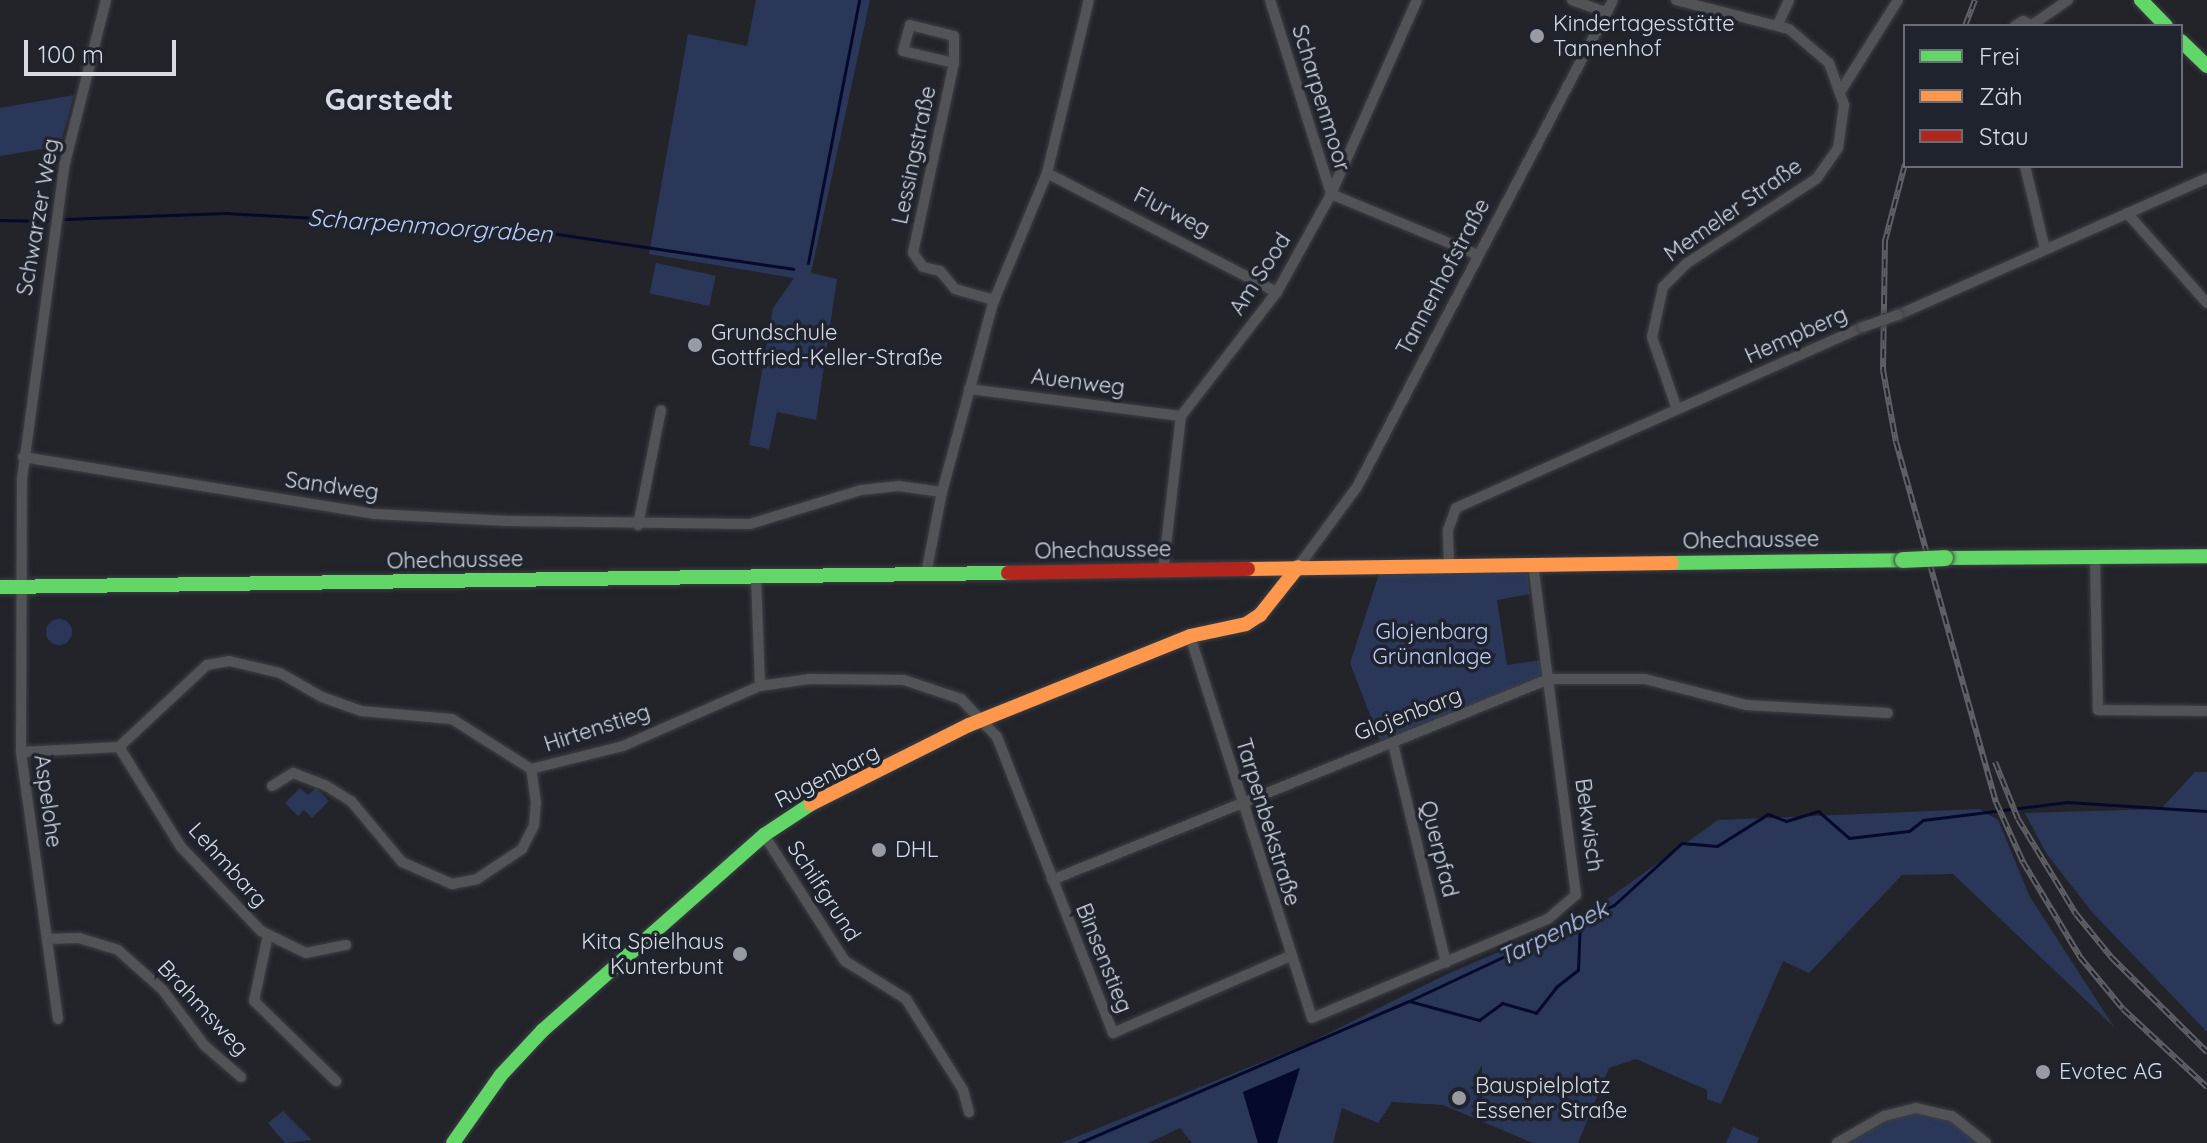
<!DOCTYPE html>
<html>
<head>
<meta charset="utf-8">
<style>
	body { margin:0 }
	#map { position:relative; width:2207px; height:1143px; overflow:hidden; background:#22242a; font-family:Quicksand,sans-serif }
	div>[style] { position:absolute }
	[style*='--x'] { left:calc(var(--x)*1px); top:calc(var(--y)*1px); width:calc(var(--w)*1px); rotate:calc(var(--a)*1deg) }
	.green>* { inset:0; background:#2b3759; transform-origin:0 0 }
	.round { border-radius:50% }
	.water>* { inset:0; background:#05092c }
	.stream>* { height:3px; margin:-1.5px; padding:0 1.5px; transform-origin:1.5px; border-radius:1.5px; background:#05092c }
	.roads { filter:drop-shadow(0 0 2px #3d3f44) drop-shadow(0 0 2px #3d3f44) }
	.street>* { height:10px; margin:-5px; padding:0 5px; transform-origin:5px; border-radius:5px; background:#525357 }
	.fast>* { height:14px; margin:-7px; padding:0 7px; transform-origin:7px; border-radius:7px; background:#63d668 }
	.slow>* { height:14px; margin:-7px; padding:0 7px; transform-origin:7px; border-radius:7px; background:#ff974d }
	.jam>* { height:14px; margin:-7px; padding:0 7px; transform-origin:7px; border-radius:7px; background:#b3261e }
	.rail>* { height:6px; margin-top:-3px; transform-origin:0; background:repeating-linear-gradient(90deg,#1f232d 0 9px,#5f6065 0 18px); box-sizing:border-box; border-block:2px solid #5f6065 }
	.bridges { filter:drop-shadow(0 0 2px #3d3f44) drop-shadow(0 0 2px #3d3f44) }
	.street-bridge>* { height:10px; margin:-5px; padding:0 5px; transform-origin:5px; border-radius:5px; background:#525357 }
	.fast-bridge>* { height:16px; margin:-8px; padding:0 8px; transform-origin:8px; border-radius:8px; background:#63d668 }
	.dots>* { width:22px; height:22px; translate:-50% -50%; box-sizing:border-box; border:4px solid #1f232d; border-radius:50% }
	span { translate:-50% -50%; white-space:nowrap; text-align:center; line-height:1.15; -webkit-text-stroke:7px #1f232d; paint-order:stroke }
	.poi-label { font-size:22px; color:#d8dbe2 }
	.left { translate:0 -50%; text-align:left }
	.right { translate:-100% -50%; text-align:right }
	.street-label { font-size:22px; color:#d8dbe2 }
	.park-label { font-size:22px; color:#bbcdf9 }
	.water-label { font-size:24px; color:#bbcdf8; font-style:italic }
	.district-label { font-size:30px; color:#d8dbe2; font-weight:700 }
	.legend { position:absolute; left:1903px; top:24px; width:280px; height:144px; box-sizing:border-box; background:#1f232d; border:2px solid #696d75; margin:0; padding:10px 14px; list-style:none; font-size:24px; color:#d8dbe2 }
	.legend li { display:flex; align-items:center; gap:16px; height:40px }
	.legend b { width:40px; border:2px solid #696d75 }
	.scale { position:absolute; left:24px; top:40px; width:152px; height:36px; box-sizing:border-box; border:4px solid #d8dbe2; border-top:0; padding-left:10px; font-size:24px; line-height:28px; white-space:nowrap; color:#d8dbe2; -webkit-text-stroke:6px #1f232d; paint-order:stroke }
</style>
</head>
<body>
<div id="map">
	<div class="green">
		<div style="clip-path:polygon(756px 0,870px 0,811px 273px,837px 279px,816px 420px,777px 412px,769px 449px,749px 445px,773px 308px,794px 278px,649px 254px,688px 34px,747px 46px)"></div>
		<div style="clip-path:polygon(74px 95px,60px 146px,0 156px,0 108px)"></div>
		<div style="left:656px;top:263px;width:61px;height:31px;rotate:12deg"></div>
		<div style="clip-path:polygon(1527px 569px,1530px 594px,1497px 600px,1507px 665px,1541px 660px,1543px 677px,1380px 741px,1350px 663px,1380px 571px)"></div>
		<div class="round" style="left:46px;top:619px;width:26px;height:26px"></div>
		<div style="clip-path:polygon(2195px 772px,2207px 772px,2207px 1032px,2092px 912px,2046px 853px,2025px 813px,2161px 809px)"></div>
		<div style="clip-path:polygon(300px 788px,308px 795px,316px 788px,329px 801px,312px 818px,304px 810px,298px 816px,285px 803px)"></div>
		<div style="clip-path:polygon(1979px 809px,1998px 820px,2030px 897px,2114px 1027px,1953px 874px,1902px 875px,1809px 973px,1783px 961px,1721px 1104px,1707px 1099px,1707px 1090px,1636px 1059px,1609px 1068px,1578px 1143px,1533px 1143px,1443px 1105px,1392px 1102px,1378px 1123px,1342px 1108px,1333px 1143px,1277px 1143px,1299px 1068px,1243px 1092px,1258px 1143px,1192px 1143px,1180px 1128px,1148px 1143px,1061px 1143px,1309px 1043px,1445px 975px,1588px 913px,1718px 820px)"></div>
		<div style="clip-path:polygon(283px 1111px,312px 1140px,285px 1143px,268px 1123px)"></div>
		<div style="clip-path:polygon(1916px 1113px,1950px 1120px,1978px 1143px,1847px 1143px,1893px 1118px)"></div>
		<div style="clip-path:polygon(1733px 1127px,1759px 1138px,1757px 1143px,1726px 1143px)"></div>
	</div>
	<div class="water">
		<div style="clip-path:polygon(1300px 1068px,1277px 1143px,1258px 1143px,1243px 1092px)"></div>
	</div>
	<div class="stream">
		<div style="--x:65;--y:219;--w:161;--a:-2.1"></div>
		<div style="--x:226;--y:213;--w:312;--a:3.3"></div>
		<div style="--x:537;--y:231;--w:259;--a:8.4"></div>
		<div style="--x:0;--y:220;--w:47;--a:1.2"></div>
		<div style="--x:808;--y:263;--w:268;--a:-79"></div>
		<div style="--x:1409;--y:1001;--w:73;--a:15.2"></div>
		<div style="--x:1479;--y:1020;--w:29;--a:-36"></div>
		<div style="--x:1502;--y:1003;--w:35;--a:16"></div>
		<div style="--x:1536;--y:1013;--w:33;--a:-52"></div>
		<div style="--x:1556;--y:987;--w:28;--a:-38"></div>
		<div style="--x:1578;--y:970;--w:49;--a:-87.7"></div>
		<div style="--x:1079;--y:1143;--w:359;--a:-23.3"></div>
		<div style="--x:1409;--y:1001;--w:226;--a:-25.1"></div>
		<div style="--x:1614;--y:905;--w:92;--a:-42.4"></div>
		<div style="--x:1682;--y:843;--w:35;--a:5"></div>
		<div style="--x:1717;--y:846;--w:60;--a:-32.1"></div>
		<div style="--x:1768;--y:814;--w:19;--a:21"></div>
		<div style="--x:1786;--y:821;--w:34;--a:-17"></div>
		<div style="--x:1818;--y:811;--w:41;--a:41.1"></div>
		<div style="--x:1849;--y:838;--w:60;--a:-6.7"></div>
		<div style="--x:1909;--y:831;--w:18;--a:-38"></div>
		<div style="--x:1923;--y:820;--w:145;--a:-7.1"></div>
		<div style="--x:2067;--y:802;--w:140;--a:3.7"></div>
	</div>
	<div class="roads">
		<div class="street">
			<div style="--x:1270;--y:0;--w:203;--a:72.5"></div>
			<div style="--x:1331;--y:194;--w:157;--a:22.5"></div>
			<div style="--x:1572;--y:0;--w:37;--a:20"></div>
			<div style="--x:1676;--y:0;--w:117;--a:14.4"></div>
			<div style="--x:1789;--y:29;--w:52;--a:40.4"></div>
			<div style="--x:1829;--y:63;--w:45;--a:70.3"></div>
			<div style="--x:1844;--y:105;--w:43;--a:97.9"></div>
			<div style="--x:1838;--y:148;--w:38;--a:125"></div>
			<div style="--x:1816;--y:179;--w:154;--a:146.9"></div>
			<div style="--x:1687;--y:263;--w:34;--a:135"></div>
			<div style="--x:1663;--y:287;--w:51;--a:102.4"></div>
			<div style="--x:1652;--y:337;--w:76;--a:70.9"></div>
			<div style="--x:1778;--y:24;--w:26;--a:-65"></div>
			<div style="--x:2032;--y:25;--w:44;--a:-34.8"></div>
			<div style="--x:2015;--y:26;--w:9;--a:-32"></div>
			<div style="--x:2023;--y:21;--w:11;--a:27"></div>
			<div style="--x:954;--y:63;--w:52;--a:-166.8"></div>
			<div style="--x:903;--y:51;--w:27;--a:-75"></div>
			<div style="--x:910;--y:25;--w:45;--a:14"></div>
			<div style="--x:954;--y:36;--w:27;--a:90"></div>
			<div style="--x:954;--y:63;--w:194;--a:102.2"></div>
			<div style="--x:913;--y:253;--w:17;--a:54"></div>
			<div style="--x:923;--y:267;--w:17;--a:13"></div>
			<div style="--x:940;--y:271;--w:23;--a:50"></div>
			<div style="--x:955;--y:289;--w:41;--a:15.8"></div>
			<div style="--x:1842;--y:89;--w:105;--a:-57.8"></div>
			<div style="--x:2025;--y:166;--w:85;--a:76.5"></div>
			<div style="--x:1047;--y:173;--w:259;--a:27.4"></div>
			<div style="--x:2127;--y:213;--w:120;--a:48.4"></div>
			<div style="--x:1898;--y:315;--w:338;--a:-23.9"></div>
			<div style="--x:969;--y:389;--w:214;--a:7.3"></div>
			<div style="--x:23;--y:457;--w:357;--a:9.2"></div>
			<div style="--x:375;--y:514;--w:133;--a:3"></div>
			<div style="--x:508;--y:521;--w:242;--a:0.7"></div>
			<div style="--x:750;--y:524;--w:116;--a:-17"></div>
			<div style="--x:861;--y:490;--w:37;--a:-6"></div>
			<div style="--x:898;--y:486;--w:44;--a:7.8"></div>
			<div style="--x:638;--y:525;--w:117;--a:-78.7"></div>
			<div style="--x:2095;--y:557;--w:153;--a:88.9"></div>
			<div style="--x:2098;--y:710;--w:109;--a:0.5"></div>
			<div style="--x:1449;--y:565;--w:35;--a:-92"></div>
			<div style="--x:1448;--y:530;--w:23;--a:-70"></div>
			<div style="--x:1456;--y:508;--w:445;--a:-24"></div>
			<div style="--x:1298;--y:567;--w:99;--a:-53.6"></div>
			<div style="--x:1357;--y:487;--w:550;--a:-62.27"></div>
			<div style="--x:1163;--y:571;--w:156;--a:-83.4"></div>
			<div style="--x:1181;--y:416;--w:157;--a:-52.3"></div>
			<div style="--x:1277;--y:292;--w:112;--a:-61.1"></div>
			<div style="--x:1331;--y:194;--w:212;--a:-66.1"></div>
			<div style="--x:926;--y:574;--w:84;--a:-79"></div>
			<div style="--x:942;--y:492;--w:196;--a:-74.9"></div>
			<div style="--x:993;--y:303;--w:141;--a:-67.4"></div>
			<div style="--x:1047;--y:173;--w:178;--a:-76.4"></div>
			<div style="--x:756;--y:576;--w:110;--a:87.9"></div>
			<div style="--x:1190;--y:636;--w:401;--a:72.3"></div>
			<div style="--x:1312;--y:1018;--w:256;--a:-22.8"></div>
			<div style="--x:1548;--y:919;--w:37;--a:-41"></div>
			<div style="--x:1576;--y:895;--w:334;--a:-97.4"></div>
			<div style="--x:1393;--y:744;--w:225;--a:76.4"></div>
			<div style="--x:119;--y:747;--w:118;--a:58.2"></div>
			<div style="--x:181;--y:847;--w:116;--a:46.4"></div>
			<div style="--x:261;--y:931;--w:50;--a:26.1"></div>
			<div style="--x:306;--y:953;--w:41;--a:-11.3"></div>
			<div style="--x:21;--y:752;--w:98;--a:-2.9"></div>
			<div style="--x:119;--y:747;--w:120;--a:-43"></div>
			<div style="--x:207;--y:665;--w:22;--a:-10"></div>
			<div style="--x:229;--y:661;--w:52;--a:13.2"></div>
			<div style="--x:280;--y:673;--w:48;--a:29.7"></div>
			<div style="--x:322;--y:697;--w:41;--a:19.7"></div>
			<div style="--x:361;--y:711;--w:91;--a:5"></div>
			<div style="--x:452;--y:719;--w:93;--a:32.3"></div>
			<div style="--x:531;--y:769;--w:95;--a:-14"></div>
			<div style="--x:623;--y:746;--w:150;--a:-23.7"></div>
			<div style="--x:760;--y:686;--w:49;--a:-8.1"></div>
			<div style="--x:809;--y:679;--w:95;--a:0.6"></div>
			<div style="--x:904;--y:680;--w:60;--a:18.4"></div>
			<div style="--x:961;--y:699;--w:52;--a:46.5"></div>
			<div style="--x:997;--y:737;--w:318;--a:68.6"></div>
			<div style="--x:1113;--y:1033;--w:193;--a:-23.5"></div>
			<div style="--x:272;--y:786;--w:25;--a:-32"></div>
			<div style="--x:293;--y:773;--w:34;--a:21"></div>
			<div style="--x:325;--y:785;--w:31;--a:32"></div>
			<div style="--x:351;--y:801;--w:80;--a:50.1"></div>
			<div style="--x:402;--y:862;--w:55;--a:23.7"></div>
			<div style="--x:452;--y:884;--w:25;--a:-11"></div>
			<div style="--x:477;--y:879;--w:54;--a:-33.7"></div>
			<div style="--x:522;--y:849;--w:27;--a:-63"></div>
			<div style="--x:534;--y:825;--w:22;--a:-85"></div>
			<div style="--x:536;--y:803;--w:34;--a:-98"></div>
			<div style="--x:764;--y:835;--w:150;--a:57.3"></div>
			<div style="--x:845;--y:961;--w:72;--a:31.9"></div>
			<div style="--x:906;--y:999;--w:107;--a:57.9"></div>
			<div style="--x:963;--y:1090;--w:23;--a:75"></div>
			<div style="--x:1052;--y:880;--w:536;--a:-22.02"></div>
			<div style="--x:1549;--y:679;--w:96;--a:0"></div>
			<div style="--x:1645;--y:679;--w:104;--a:14.4"></div>
			<div style="--x:1746;--y:705;--w:142;--a:3.2"></div>
			<div style="--x:268;--y:935;--w:67;--a:102"></div>
			<div style="--x:254;--y:1001;--w:115;--a:44.3"></div>
			<div style="--x:47;--y:939;--w:32;--a:-2"></div>
			<div style="--x:79;--y:938;--w:41;--a:17.1"></div>
			<div style="--x:118;--y:950;--w:59;--a:41.6"></div>
			<div style="--x:162;--y:989;--w:70;--a:53.1"></div>
			<div style="--x:204;--y:1045;--w:49;--a:40.9"></div>
			<div style="--x:58;--y:1019;--w:270;--a:-97.9"></div>
			<div style="--x:21;--y:752;--w:273;--a:-89.8"></div>
			<div style="--x:22;--y:479;--w:319;--a:-82.3"></div>
			<div style="--x:65;--y:163;--w:168;--a:-75.9"></div>
			<div style="--x:1837;--y:1143;--w:54;--a:-29.9"></div>
			<div style="--x:1884;--y:1116;--w:33;--a:-14"></div>
			<div style="--x:1916;--y:1108;--w:37;--a:13"></div>
			<div style="--x:1952;--y:1116;--w:43;--a:38.5"></div>
		</div>
		<div class="fast">
			<div style="--x:2141;--y:0;--w:36;--a:46"></div>
			<div style="--x:2181;--y:41;--w:36;--a:44"></div>
			<div style="--x:1945;--y:558;--w:262;--a:-0.4"></div>
			<div style="--x:1672;--y:563;--w:231;--a:-0.7"></div>
			<div style="--x:0;--y:587;--w:1008;--a:-0.8"></div>
			<div style="--x:453;--y:1143;--w:83;--a:-54.8"></div>
			<div style="--x:501;--y:1075;--w:62;--a:-47"></div>
			<div style="--x:543;--y:1030;--w:295;--a:-41.4"></div>
			<div style="--x:764;--y:835;--w:56;--a:-33.4"></div>
		</div>
		<div class="slow">
			<div style="--x:1248;--y:569;--w:424;--a:-0.8"></div>
			<div style="--x:811;--y:804;--w:177;--a:-26.6"></div>
			<div style="--x:969;--y:725;--w:238;--a:-21.9"></div>
			<div style="--x:1190;--y:636;--w:57;--a:-12.1"></div>
			<div style="--x:1246;--y:624;--w:17;--a:-33"></div>
			<div style="--x:1260;--y:615;--w:61;--a:-51.6"></div>
		</div>
		<div class="jam">
			<div style="--x:1008;--y:573;--w:240;--a:-1"></div>
		</div>
	</div>
	<div class="rail">
		<div style="--x:1965;--y:26;--w:28;--a:-69"></div>
		<div style="--x:1905;--y:164;--w:80;--a:104.6"></div>
		<div style="--x:1885;--y:241;--w:129;--a:90.9"></div>
		<div style="--x:1883;--y:370;--w:73;--a:79.8"></div>
		<div style="--x:1896;--y:442;--w:374;--a:74.5"></div>
		<div style="--x:1996;--y:802;--w:66;--a:65.8"></div>
		<div style="--x:2023;--y:862;--w:111;--a:59"></div>
		<div style="--x:2080;--y:957;--w:67;--a:50.4"></div>
		<div style="--x:2123;--y:1009;--w:115;--a:42.9"></div>
		<div style="--x:1995;--y:762;--w:61;--a:68"></div>
		<div style="--x:2018;--y:819;--w:111;--a:58.6"></div>
		<div style="--x:2076;--y:914;--w:57;--a:50.7"></div>
		<div style="--x:2112;--y:958;--w:134;--a:44.7"></div>
	</div>
	<div class="bridges">
		<div class="street-bridge">
			<div style="--x:1863;--y:327;--w:37;--a:-19"></div>
		</div>
		<div class="fast-bridge">
			<div style="--x:1903;--y:560;--w:42;--a:-2.7"></div>
		</div>
	</div>
	<div class="dots">
		<div style="left:1537px;top:36px;background:#989ba2"></div>
		<div style="left:695px;top:345px;background:#989ba2"></div>
		<div style="left:879px;top:850px;background:#989ba2"></div>
		<div style="left:740px;top:954px;background:#989ba2"></div>
		<div style="left:2043px;top:1072px;background:#989ba2"></div>
		<div style="left:1459px;top:1098px;background:#989ba2"></div>
	</div>
	<div class="poi-label">
		<span class="left" style="left:1553px;top:36px">Kindertagesstätte<br>Tannenhof</span>
		<span class="left" style="left:711px;top:345px">Grundschule<br>Gottfried-Keller-Straße</span>
		<span class="left" style="left:895px;top:850px">DHL</span>
		<span class="right" style="left:724px;top:954px">Kita Spielhaus<br>Kunterbunt</span>
		<span class="left" style="left:2059px;top:1072px">Evotec AG</span>
		<span class="left" style="left:1475px;top:1098px">Bauspielplatz<br>Essener Straße</span>
	</div>
	<div class="street-label">
		<span style="left:1321px;top:98px;rotate:73deg">Scharpenmoor</span>
		<span style="left:914px;top:155px;rotate:-78deg">Lessingstraße</span>
		<span style="left:1733px;top:210px;rotate:-35deg">Memeler Straße</span>
		<span style="left:1172px;top:212px;rotate:27deg">Flurweg</span>
		<span style="left:38px;top:217px;rotate:-80deg">Schwarzer Weg</span>
		<span style="left:1260px;top:274px;rotate:-57deg">Am Sood</span>
		<span style="left:1443px;top:277px;rotate:-62deg">Tannenhofstraße</span>
		<span style="left:1796px;top:335px;rotate:-24deg">Hempberg</span>
		<span style="left:1078px;top:382px;rotate:7deg">Auenweg</span>
		<span style="left:332px;top:486px;rotate:8deg">Sandweg</span>
		<span style="left:1751px;top:540px;rotate:-1deg">Ohechaussee</span>
		<span style="left:1103px;top:550px;rotate:-1deg">Ohechaussee</span>
		<span style="left:455px;top:560px;rotate:-1deg">Ohechaussee</span>
		<span style="left:1408px;top:714px;rotate:-21deg">Glojenbarg</span>
		<span style="left:597px;top:728px;rotate:-18deg">Hirtenstieg</span>
		<span style="left:827px;top:776px;rotate:-27deg">Rugenbarg</span>
		<span style="left:48px;top:801px;rotate:82deg">Aspelohe</span>
		<span style="left:1268px;top:822px;rotate:73deg">Tarpenbekstraße</span>
		<span style="left:1589px;top:825px;rotate:82deg">Bekwisch</span>
		<span style="left:1439px;top:849px;rotate:76deg">Querpfad</span>
		<span style="left:228px;top:865px;rotate:48deg">Lehmbarg</span>
		<span style="left:824px;top:891px;rotate:57deg">Schilfgrund</span>
		<span style="left:1104px;top:958px;rotate:68deg">Binsenstieg</span>
		<span style="left:203px;top:1008px;rotate:47deg">Brahmsweg</span>
	</div>
	<div class="park-label">
		<span style="left:1432px;top:644px">Glojenbarg<br>Grünanlage</span>
	</div>
	<div class="water-label">
		<span style="left:430px;top:226px;rotate:4deg">Scharpenmoorgraben</span>
		<span style="left:1553px;top:933px;rotate:-26deg">Tarpenbek</span>
	</div>
	<div class="district-label">
		<span style="left:389px;top:99px">Garstedt</span>
	</div>
	<ul class="legend">
	<li><b style="height:10px;background:#63d668"></b>Frei</li>
	<li><b style="height:10px;background:#ff974d"></b>Zäh</li>
	<li><b style="height:10px;background:#b3261e"></b>Stau</li>
	</ul>
	<div class="scale">100 m</div>
</div>
</body>
</html>
